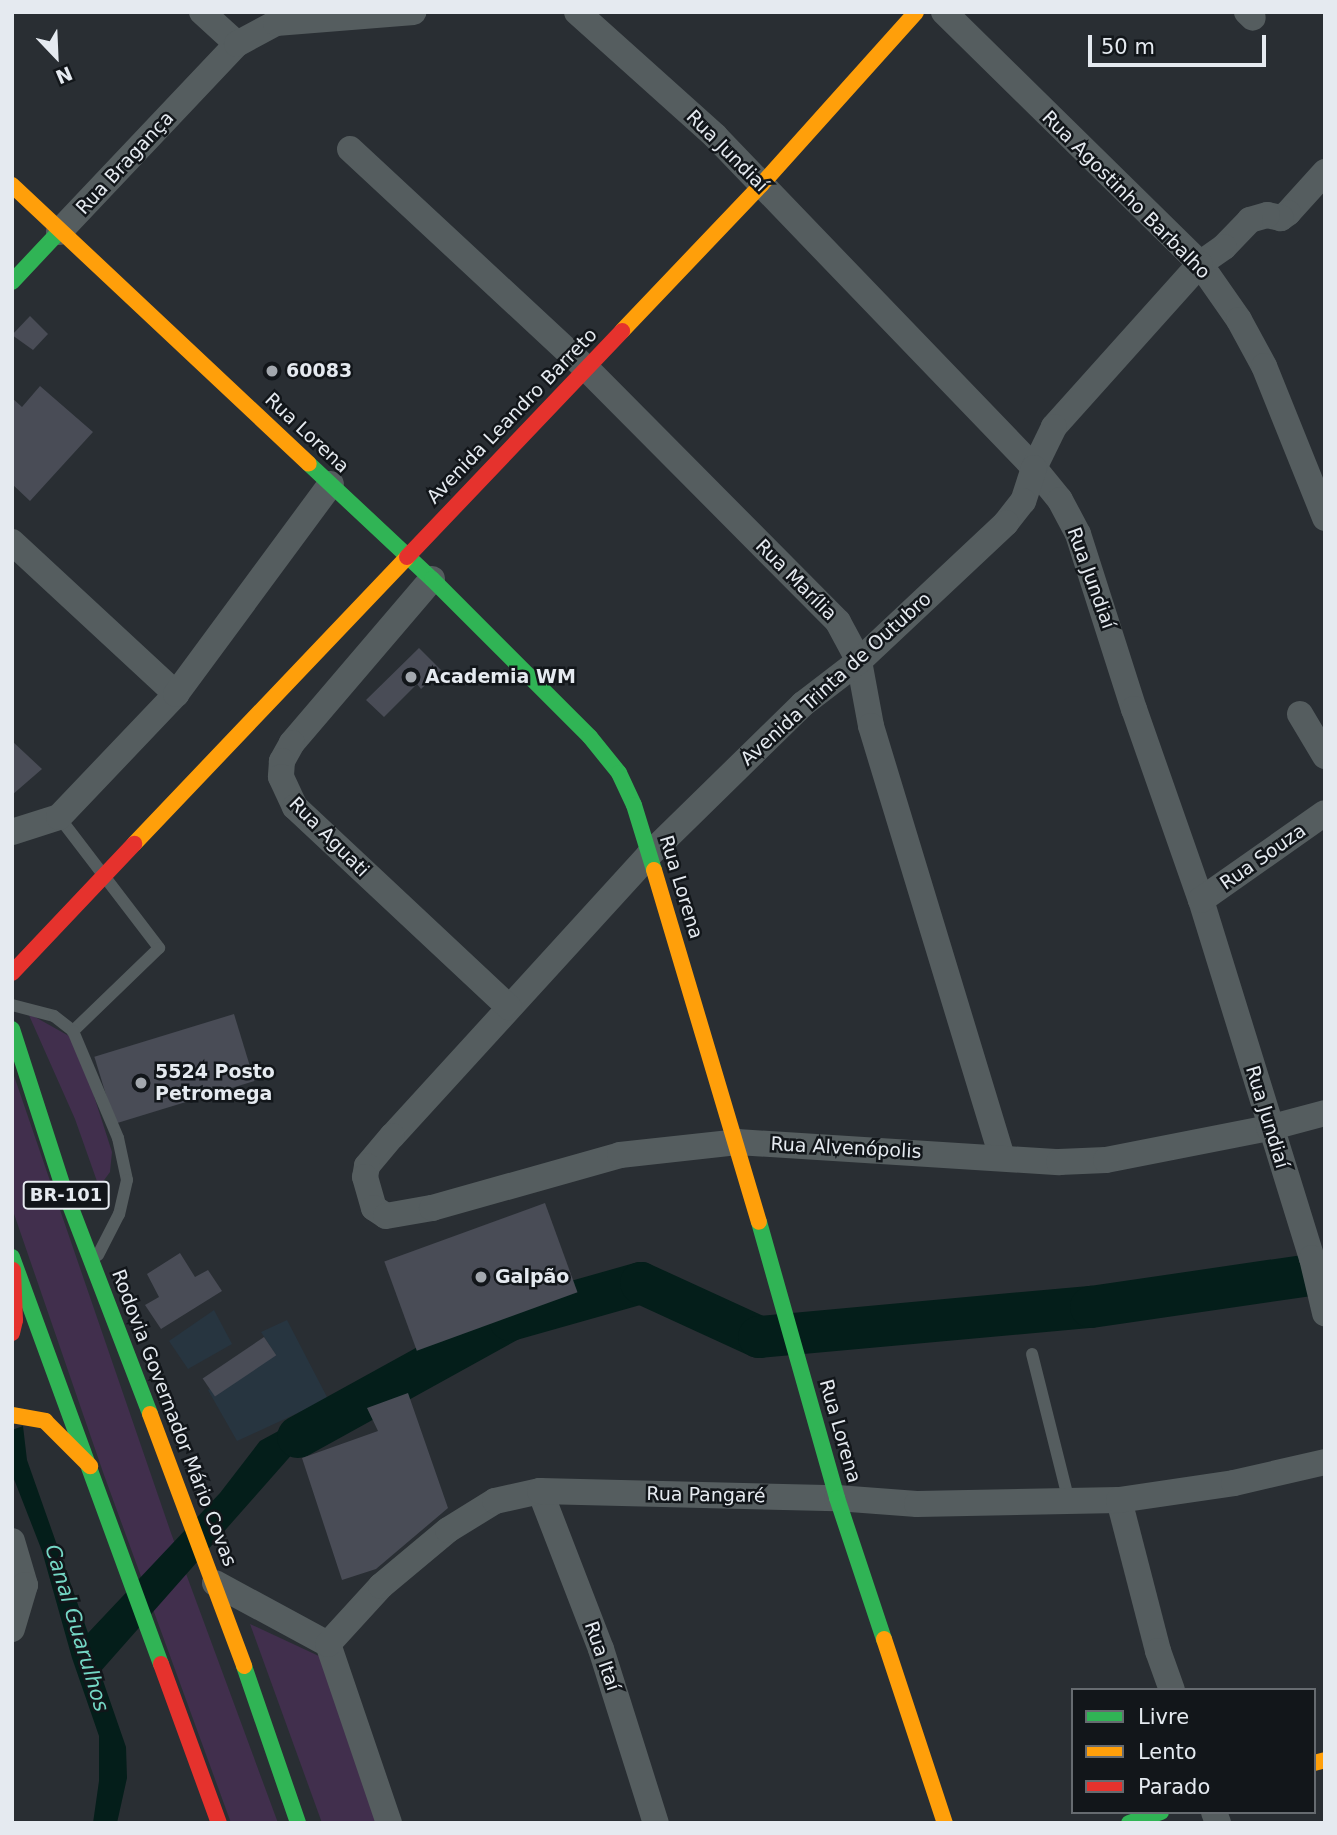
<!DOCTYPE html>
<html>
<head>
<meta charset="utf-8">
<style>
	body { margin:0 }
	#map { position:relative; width:1337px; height:1835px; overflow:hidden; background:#292e33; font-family:"DejaVu Sans",sans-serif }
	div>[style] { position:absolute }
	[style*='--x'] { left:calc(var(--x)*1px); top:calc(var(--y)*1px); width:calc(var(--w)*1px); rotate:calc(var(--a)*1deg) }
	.built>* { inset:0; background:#273540 }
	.green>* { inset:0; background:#412f4d }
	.water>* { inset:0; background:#041e1a }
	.river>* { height:42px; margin:-21px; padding:0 21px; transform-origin:21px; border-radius:21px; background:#041e1a }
	.building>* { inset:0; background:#494c56; transform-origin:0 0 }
	.lane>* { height:12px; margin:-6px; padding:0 6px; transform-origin:6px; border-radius:6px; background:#555d5f }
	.street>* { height:26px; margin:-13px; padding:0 13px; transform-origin:13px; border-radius:13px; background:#555d5f }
	.fast>* { height:16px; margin:-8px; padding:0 8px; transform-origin:8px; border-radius:8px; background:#30b455 }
	.slow>* { height:16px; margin:-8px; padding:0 8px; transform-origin:8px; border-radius:8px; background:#ff9f0a }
	.jam>* { height:16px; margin:-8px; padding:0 8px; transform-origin:8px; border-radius:8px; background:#e5322d }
	.jam-bridge>* { height:16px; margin:-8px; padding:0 8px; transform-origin:8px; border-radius:8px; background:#e5322d }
	.dots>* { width:19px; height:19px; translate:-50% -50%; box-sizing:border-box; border:4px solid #12161a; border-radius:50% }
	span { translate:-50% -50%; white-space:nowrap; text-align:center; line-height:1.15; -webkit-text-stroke:5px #12161a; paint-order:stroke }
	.shield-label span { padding:2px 5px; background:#12161a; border:2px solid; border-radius:5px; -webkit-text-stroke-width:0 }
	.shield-label { font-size:18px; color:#e5eaf0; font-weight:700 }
	.street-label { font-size:19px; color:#e5eaf0 }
	.poi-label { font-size:19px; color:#e5eaf0; font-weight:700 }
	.left { translate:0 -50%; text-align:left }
	.water-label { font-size:21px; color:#74d7c5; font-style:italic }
	.frame { position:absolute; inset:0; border:14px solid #e5eaf0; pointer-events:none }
	.legend { position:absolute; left:1071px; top:1688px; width:245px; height:126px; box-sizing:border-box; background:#12161a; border:2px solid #666b70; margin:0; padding:9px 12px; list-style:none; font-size:21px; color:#e5eaf0 }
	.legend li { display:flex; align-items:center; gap:14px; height:35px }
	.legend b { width:35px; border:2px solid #666b70 }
	.north { position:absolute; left:21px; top:21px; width:70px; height:70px; -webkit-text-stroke:5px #12161a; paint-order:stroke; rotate:157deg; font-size:19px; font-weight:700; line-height:28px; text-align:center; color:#e5eaf0 }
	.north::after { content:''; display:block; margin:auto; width:24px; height:32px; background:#e5eaf0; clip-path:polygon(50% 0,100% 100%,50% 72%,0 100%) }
	.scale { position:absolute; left:1088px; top:35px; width:178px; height:32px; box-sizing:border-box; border:4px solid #e5eaf0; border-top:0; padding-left:9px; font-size:21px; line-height:24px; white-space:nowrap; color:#e5eaf0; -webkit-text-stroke:5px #12161a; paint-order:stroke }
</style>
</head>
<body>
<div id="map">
	<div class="built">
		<div style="clip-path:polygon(214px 1310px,232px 1344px,188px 1369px,169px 1341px)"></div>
		<div style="clip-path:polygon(287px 1320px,328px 1399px,237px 1441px,208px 1390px,276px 1355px,261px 1332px)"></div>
	</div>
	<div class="green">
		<div style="clip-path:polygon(28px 1013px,69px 1036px,86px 1071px,112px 1152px,110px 1172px,99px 1187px,75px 1119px)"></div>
		<div style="clip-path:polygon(12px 1070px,171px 1533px,278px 1823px,231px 1823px,104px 1475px,12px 1208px)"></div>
		<div style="clip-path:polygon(250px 1624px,321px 1657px,376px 1823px,322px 1823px)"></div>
	</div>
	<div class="water">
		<div style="clip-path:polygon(343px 1396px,348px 1418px,295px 1451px,100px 1672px,126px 1747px,127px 1778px,117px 1823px,93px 1823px,99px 1781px,99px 1736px,72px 1658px,42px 1551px,12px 1474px,12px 1430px,23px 1426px,27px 1460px,88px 1633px,220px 1493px,260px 1441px)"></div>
	</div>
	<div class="river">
		<div style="--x:298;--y:1437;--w:242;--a:-28.9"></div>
		<div style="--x:510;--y:1320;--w:136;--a:-15.8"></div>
		<div style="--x:641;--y:1283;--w:130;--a:24.6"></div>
		<div style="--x:759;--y:1337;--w:333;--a:-5.2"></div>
		<div style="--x:1091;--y:1307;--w:236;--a:-8.3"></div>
	</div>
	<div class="building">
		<div style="clip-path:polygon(30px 316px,48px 334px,33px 350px,12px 335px)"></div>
		<div style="clip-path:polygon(40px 386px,93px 432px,30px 501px,12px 484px,12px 398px,22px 407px)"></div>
		<div style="clip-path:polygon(419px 648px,441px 670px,421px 689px,417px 684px,384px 717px,366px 700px)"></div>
		<div style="clip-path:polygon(12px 741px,42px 769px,12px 795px)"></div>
		<div style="left:234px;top:1014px;width:70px;height:146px;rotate:73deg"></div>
		<div style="left:545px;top:1203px;width:95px;height:171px;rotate:70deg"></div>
		<div style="clip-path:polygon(180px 1253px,195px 1277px,208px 1270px,222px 1291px,161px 1329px,145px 1305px,159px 1297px,147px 1274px)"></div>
		<div style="left:264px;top:1337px;width:22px;height:74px;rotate:56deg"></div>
		<div style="clip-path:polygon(408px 1393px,448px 1508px,376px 1569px,342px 1580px,302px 1458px,378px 1431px,367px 1408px)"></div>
	</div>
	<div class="lane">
		<div style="--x:59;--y:817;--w:165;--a:52.6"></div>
		<div style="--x:159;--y:948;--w:120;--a:136"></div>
		<div style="--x:12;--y:1005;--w:43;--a:14.7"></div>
		<div style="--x:54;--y:1016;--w:24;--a:38"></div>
		<div style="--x:73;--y:1031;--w:116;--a:67.2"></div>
		<div style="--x:118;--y:1138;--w:43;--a:77.9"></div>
		<div style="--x:127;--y:1180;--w:35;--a:103"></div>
		<div style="--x:119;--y:1214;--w:46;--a:117.1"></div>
		<div style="--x:1032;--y:1354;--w:152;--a:75.9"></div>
	</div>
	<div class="street">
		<div style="--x:202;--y:12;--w:47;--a:42.4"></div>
		<div style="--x:577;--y:12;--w:186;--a:41.9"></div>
		<div style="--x:715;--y:136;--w:460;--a:46.1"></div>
		<div style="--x:1034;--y:468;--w:41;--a:50.9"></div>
		<div style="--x:1060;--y:500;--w:38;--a:62"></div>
		<div style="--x:1078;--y:534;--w:184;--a:72.3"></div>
		<div style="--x:1134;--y:709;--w:202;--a:70.7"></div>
		<div style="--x:1201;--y:900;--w:375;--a:72.8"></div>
		<div style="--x:1312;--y:1258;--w:57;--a:76.7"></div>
		<div style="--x:944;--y:12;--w:359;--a:44.5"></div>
		<div style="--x:1200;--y:264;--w:68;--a:55.1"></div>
		<div style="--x:1239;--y:320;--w:52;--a:61.5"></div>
		<div style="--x:1264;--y:366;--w:164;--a:68.1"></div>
		<div style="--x:1247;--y:12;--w:8;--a:45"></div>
		<div style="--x:350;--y:149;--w:323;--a:42.9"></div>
		<div style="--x:587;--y:369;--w:356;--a:45.2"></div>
		<div style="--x:838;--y:622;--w:44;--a:61.7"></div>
		<div style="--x:859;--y:661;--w:66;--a:79.5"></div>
		<div style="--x:871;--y:726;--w:450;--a:73.1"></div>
		<div style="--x:1325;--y:172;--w:55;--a:132.1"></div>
		<div style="--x:1288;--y:213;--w:9;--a:144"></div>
		<div style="--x:1281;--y:218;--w:14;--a:-168"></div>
		<div style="--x:1267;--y:215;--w:18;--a:164"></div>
		<div style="--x:1250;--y:220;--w:37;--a:134"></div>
		<div style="--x:1224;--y:247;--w:29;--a:145"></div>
		<div style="--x:1200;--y:264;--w:219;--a:131.9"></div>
		<div style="--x:1054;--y:427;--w:46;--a:116"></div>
		<div style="--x:1034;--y:468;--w:35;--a:108"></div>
		<div style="--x:1023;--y:501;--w:28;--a:128"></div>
		<div style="--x:1006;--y:523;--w:202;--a:136.8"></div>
		<div style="--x:859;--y:661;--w:71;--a:142.5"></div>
		<div style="--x:803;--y:704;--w:216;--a:135.6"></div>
		<div style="--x:649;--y:855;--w:381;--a:132.4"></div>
		<div style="--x:392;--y:1136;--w:39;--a:130"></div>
		<div style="--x:367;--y:1166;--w:11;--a:100"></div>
		<div style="--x:365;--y:1177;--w:32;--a:74"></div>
		<div style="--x:374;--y:1208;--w:14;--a:34"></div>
		<div style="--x:386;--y:1216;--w:47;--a:-9.9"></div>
		<div style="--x:432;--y:1208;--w:195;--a:-15.7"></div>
		<div style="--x:620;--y:1155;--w:118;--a:-6.3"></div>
		<div style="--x:737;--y:1142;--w:323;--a:3.6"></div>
		<div style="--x:1059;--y:1162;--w:47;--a:-2.4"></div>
		<div style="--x:1106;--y:1160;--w:166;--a:-11.1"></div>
		<div style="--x:1269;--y:1128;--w:58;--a:-15"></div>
		<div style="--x:59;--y:232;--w:259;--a:-46.6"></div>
		<div style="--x:237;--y:44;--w:44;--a:-28.3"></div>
		<div style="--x:276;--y:23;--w:138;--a:-4.6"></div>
		<div style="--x:12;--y:542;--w:224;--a:42.8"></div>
		<div style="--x:432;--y:579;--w:216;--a:130.5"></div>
		<div style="--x:292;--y:743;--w:21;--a:119"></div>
		<div style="--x:282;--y:761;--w:16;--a:94"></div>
		<div style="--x:281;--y:777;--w:33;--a:65"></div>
		<div style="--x:295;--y:807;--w:293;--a:43.1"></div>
		<div style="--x:1300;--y:714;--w:49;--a:59.2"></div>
		<div style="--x:12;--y:832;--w:49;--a:-17.7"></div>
		<div style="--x:59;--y:817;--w:170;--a:-46.4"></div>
		<div style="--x:176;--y:694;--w:261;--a:-53.6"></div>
		<div style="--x:1201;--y:900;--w:151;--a:-35.1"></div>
		<div style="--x:540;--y:1491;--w:169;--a:68.9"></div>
		<div style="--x:601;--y:1649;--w:182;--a:72.5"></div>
		<div style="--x:1119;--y:1500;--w:156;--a:75.5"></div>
		<div style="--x:1158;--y:1651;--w:41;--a:70.3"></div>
		<div style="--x:12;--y:1541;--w:46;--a:73.5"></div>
		<div style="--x:25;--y:1585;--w:46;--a:106.5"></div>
		<div style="--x:215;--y:1583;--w:128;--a:28.4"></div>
		<div style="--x:1214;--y:1812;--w:12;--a:70"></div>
		<div style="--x:389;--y:1823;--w:189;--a:-108.8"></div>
		<div style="--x:328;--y:1644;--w:79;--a:-47.6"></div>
		<div style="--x:381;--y:1586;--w:87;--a:-39.9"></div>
		<div style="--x:448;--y:1530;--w:55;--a:-31.7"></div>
		<div style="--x:495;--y:1501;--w:46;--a:-12.5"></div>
		<div style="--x:540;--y:1491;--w:297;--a:1.4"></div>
		<div style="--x:837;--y:1498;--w:80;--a:4.3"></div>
		<div style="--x:917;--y:1504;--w:202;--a:-1.1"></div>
		<div style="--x:1119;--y:1500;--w:116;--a:-8.4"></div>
		<div style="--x:1234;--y:1483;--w:93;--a:-13"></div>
	</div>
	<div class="fast">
		<div style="--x:12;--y:282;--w:69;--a:-46.8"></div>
		<div style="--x:309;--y:464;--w:168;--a:43.1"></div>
		<div style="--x:432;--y:579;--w:223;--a:45"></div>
		<div style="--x:590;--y:737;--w:46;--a:51.1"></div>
		<div style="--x:619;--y:773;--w:35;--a:65"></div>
		<div style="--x:634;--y:805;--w:68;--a:72.9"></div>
		<div style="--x:12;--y:1029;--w:166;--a:72.1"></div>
		<div style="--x:63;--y:1187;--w:243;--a:69"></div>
		<div style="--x:759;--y:1222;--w:287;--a:74.2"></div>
		<div style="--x:837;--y:1498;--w:149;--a:71.6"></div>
		<div style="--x:12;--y:1257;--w:433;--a:69.9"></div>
		<div style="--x:244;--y:1666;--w:166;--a:71"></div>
		<div style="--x:1129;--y:1823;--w:34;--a:-19"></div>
	</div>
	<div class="slow">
		<div style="--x:12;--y:185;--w:407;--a:43.2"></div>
		<div style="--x:622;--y:331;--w:202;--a:-46.4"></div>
		<div style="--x:761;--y:185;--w:232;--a:-48.1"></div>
		<div style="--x:134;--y:844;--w:396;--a:-46.4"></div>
		<div style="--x:654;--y:870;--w:367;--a:73.4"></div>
		<div style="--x:150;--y:1414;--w:269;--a:69.5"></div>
		<div style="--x:12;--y:1415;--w:34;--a:10"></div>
		<div style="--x:45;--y:1421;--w:64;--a:45"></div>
		<div style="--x:884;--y:1639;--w:194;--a:71.7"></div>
		<div style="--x:1314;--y:1763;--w:11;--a:-15"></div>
	</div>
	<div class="jam">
		<div style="--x:407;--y:557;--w:312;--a:-46.4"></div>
		<div style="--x:12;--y:1333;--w:13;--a:-77"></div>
		<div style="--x:15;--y:1320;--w:50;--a:-92.3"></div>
		<div style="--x:161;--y:1664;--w:169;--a:70"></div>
	</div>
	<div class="jam-bridge">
		<div style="--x:12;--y:973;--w:178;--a:-46.6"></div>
	</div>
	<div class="dots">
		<div style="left:272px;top:371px;background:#a3a8ae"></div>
		<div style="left:411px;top:677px;background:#a3a8ae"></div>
		<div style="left:141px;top:1083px;background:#a3a8ae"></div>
		<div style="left:481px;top:1277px;background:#a3a8ae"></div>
	</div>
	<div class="shield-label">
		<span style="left:66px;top:1195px">BR-101</span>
	</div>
	<div class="street-label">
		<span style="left:727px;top:151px;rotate:45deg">Rua Jundiaí</span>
		<span style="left:125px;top:163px;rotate:-47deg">Rua Bragança</span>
		<span style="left:1126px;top:195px;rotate:45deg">Rua Agostinho Barbalho</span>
		<span style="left:512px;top:416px;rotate:-46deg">Avenida Leandro Barreto</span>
		<span style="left:307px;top:433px;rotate:43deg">Rua Lorena</span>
		<span style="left:1091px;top:578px;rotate:70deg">Rua Jundiaí</span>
		<span style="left:796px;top:580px;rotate:45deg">Rua Marília</span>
		<span style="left:836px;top:679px;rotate:-42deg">Avenida Trinta de Outubro</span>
		<span style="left:329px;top:837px;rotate:45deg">Rua Aguati</span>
		<span style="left:1263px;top:857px;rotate:-35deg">Rua Souza</span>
		<span style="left:681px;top:887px;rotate:73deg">Rua Lorena</span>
		<span style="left:1267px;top:1117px;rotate:73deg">Rua Jundiaí</span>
		<span style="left:846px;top:1148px;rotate:3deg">Rua Alvenópolis</span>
		<span style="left:174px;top:1418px;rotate:69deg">Rodovia Governador Mário Covas</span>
		<span style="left:840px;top:1431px;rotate:74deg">Rua Lorena</span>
		<span style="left:706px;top:1495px;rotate:1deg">Rua Pangaré</span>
		<span style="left:602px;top:1656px;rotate:71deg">Rua Itaí</span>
	</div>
	<div class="poi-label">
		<span class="left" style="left:286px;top:371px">60083</span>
		<span class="left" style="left:425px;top:677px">Academia WM</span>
		<span class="left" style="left:155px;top:1083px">5524 Posto<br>Petromega</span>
		<span class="left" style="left:495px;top:1277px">Galpão</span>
	</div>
	<div class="water-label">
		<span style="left:77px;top:1628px;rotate:73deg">Canal Guarulhos</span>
	</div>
	<div class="frame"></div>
	<ul class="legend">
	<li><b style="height:9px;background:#30b455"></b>Livre</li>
	<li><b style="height:9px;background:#ff9f0a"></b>Lento</li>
	<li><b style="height:9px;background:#e5322d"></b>Parado</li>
	</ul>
	<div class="north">N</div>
	<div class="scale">50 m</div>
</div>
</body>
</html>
